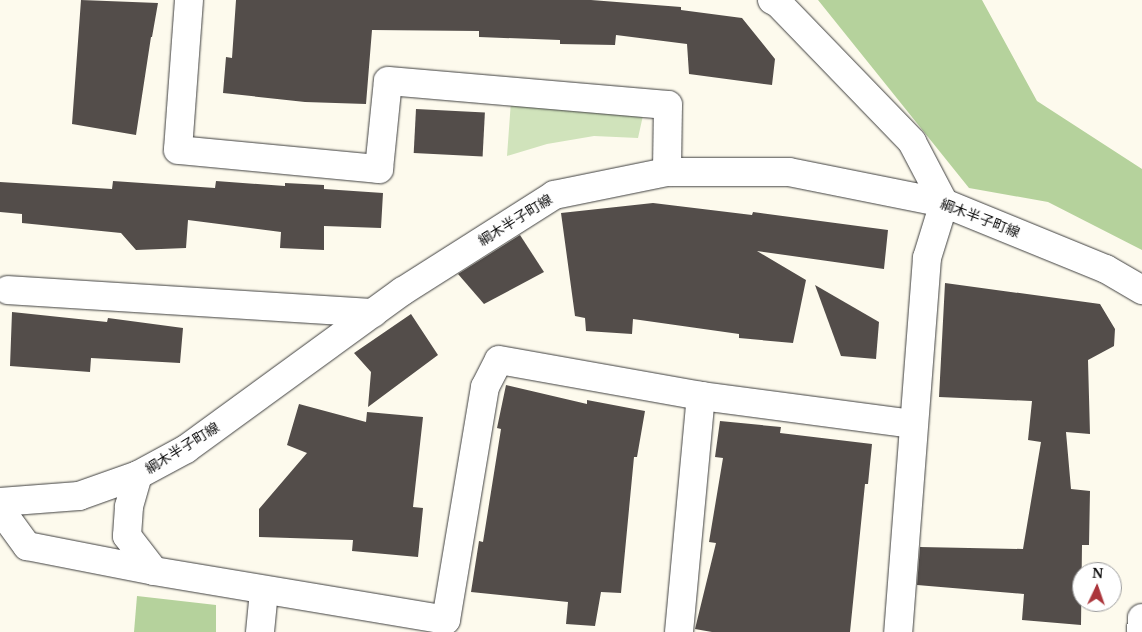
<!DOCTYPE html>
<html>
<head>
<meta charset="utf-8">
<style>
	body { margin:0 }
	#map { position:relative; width:1142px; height:632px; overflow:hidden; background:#fdfaed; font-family:"Noto Serif","Noto Sans JP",serif }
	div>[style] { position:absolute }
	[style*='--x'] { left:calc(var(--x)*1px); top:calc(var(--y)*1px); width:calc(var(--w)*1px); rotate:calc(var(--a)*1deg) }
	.green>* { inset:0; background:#d0e3bb }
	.forest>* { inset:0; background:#b5d29c }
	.building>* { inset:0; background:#534d4a; transform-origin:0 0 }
	.roads { filter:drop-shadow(0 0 1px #3f3f3f) drop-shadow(0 0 1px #3f3f3f) }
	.minor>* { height:28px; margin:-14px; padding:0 14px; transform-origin:14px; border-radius:14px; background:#fff }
	.tertiary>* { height:28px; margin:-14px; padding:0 14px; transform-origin:14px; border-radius:14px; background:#fff }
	span { translate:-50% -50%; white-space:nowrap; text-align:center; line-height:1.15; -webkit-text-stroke:5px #fff; paint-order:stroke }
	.street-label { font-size:14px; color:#0c0c0c }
	.north { position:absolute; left:1072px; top:562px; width:50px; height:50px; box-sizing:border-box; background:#fff; border:1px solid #9e9e9e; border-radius:50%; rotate:3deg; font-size:14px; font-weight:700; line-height:20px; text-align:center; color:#0c0c0c }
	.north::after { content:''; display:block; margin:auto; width:18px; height:22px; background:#ab353b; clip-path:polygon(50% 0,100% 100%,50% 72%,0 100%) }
</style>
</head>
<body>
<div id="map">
	<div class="green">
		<div style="clip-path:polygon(511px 101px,644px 111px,638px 138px,594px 136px,547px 144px,507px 156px)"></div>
	</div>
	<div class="forest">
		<div style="clip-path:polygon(818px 0,982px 0,1037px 101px,1142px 169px,1142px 250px,1048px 202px,969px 188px)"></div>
		<div style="clip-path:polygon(137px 596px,216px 605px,216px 632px,134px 632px)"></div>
	</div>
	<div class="building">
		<div style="clip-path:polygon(81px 0,158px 3px,152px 37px,151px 37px,136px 135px,72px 124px)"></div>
		<div style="clip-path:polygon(236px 0,591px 0,681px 7px,681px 10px,742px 18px,775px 59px,772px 85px,689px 74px,687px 44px,616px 35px,615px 45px,560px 44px,560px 40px,479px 37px,479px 31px,372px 30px,366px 104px,305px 102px,223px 93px,226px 57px,232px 58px)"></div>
		<div style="left:416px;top:109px;width:69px;height:44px;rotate:3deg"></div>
		<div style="clip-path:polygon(113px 181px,215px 188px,216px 181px,285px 186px,285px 183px,324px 185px,324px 189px,383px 193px,381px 228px,324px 226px,324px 250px,280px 248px,281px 232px,188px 220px,186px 248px,136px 250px,121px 233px,22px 223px,22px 214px,0 212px,0 182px,112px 189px)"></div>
		<div style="clip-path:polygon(653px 203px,752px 215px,753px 212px,888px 230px,884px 269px,757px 251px,806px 280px,793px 343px,739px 338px,739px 334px,633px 319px,632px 334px,586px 331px,585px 318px,575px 316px,561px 213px)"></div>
		<div style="clip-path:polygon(520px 235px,544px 272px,484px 304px,458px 274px)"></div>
		<div style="clip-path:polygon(945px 283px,1100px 304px,1115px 329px,1114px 346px,1088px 360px,1090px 434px,1066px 432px,1071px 489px,1090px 491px,1089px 545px,1082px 545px,1081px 625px,1022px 620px,1024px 594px,917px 585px,920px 547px,1023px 549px,1041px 442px,1028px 440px,1032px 401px,939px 397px)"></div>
		<div style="clip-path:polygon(815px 285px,879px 322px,876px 359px,841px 356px)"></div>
		<div style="clip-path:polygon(12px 312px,107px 322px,108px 318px,183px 328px,180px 363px,91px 358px,90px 372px,10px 366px)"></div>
		<div style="clip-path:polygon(411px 314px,438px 355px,368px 407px,371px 372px,354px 353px)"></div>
		<div style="clip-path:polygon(506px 385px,587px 404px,587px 400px,645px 411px,637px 457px,634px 457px,621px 593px,601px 592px,595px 626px,566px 624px,568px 602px,471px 592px,479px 541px,483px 542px,501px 429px,497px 428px)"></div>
		<div style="clip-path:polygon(299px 404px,366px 422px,367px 412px,423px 417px,413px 507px,423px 508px,418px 557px,352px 551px,353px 540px,259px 537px,259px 509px,307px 453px,287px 445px)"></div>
		<div style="clip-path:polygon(720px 421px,781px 427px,780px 433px,872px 444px,868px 484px,865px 484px,850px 632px,712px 632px,695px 629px,716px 543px,709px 542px,723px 458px,715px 457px)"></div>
	</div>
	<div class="roads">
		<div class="minor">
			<div style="--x:189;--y:0;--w:150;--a:94.2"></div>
			<div style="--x:178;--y:150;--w:202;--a:5.4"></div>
			<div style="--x:379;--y:169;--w:88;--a:-84.2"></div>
			<div style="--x:388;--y:81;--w:281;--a:4.9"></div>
			<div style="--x:668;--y:105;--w:67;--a:90.9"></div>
			<div style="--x:772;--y:0;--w:7;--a:27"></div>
			<div style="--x:778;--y:3;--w:193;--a:46"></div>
			<div style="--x:912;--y:142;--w:69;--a:62.3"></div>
			<div style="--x:944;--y:203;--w:58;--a:107.2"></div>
			<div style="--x:927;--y:258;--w:375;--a:94.4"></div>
			<div style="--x:8;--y:290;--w:366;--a:3.6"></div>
			<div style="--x:138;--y:475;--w:33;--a:106"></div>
			<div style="--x:129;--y:507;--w:29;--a:94"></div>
			<div style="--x:127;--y:536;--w:44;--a:52.4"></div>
			<div style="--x:154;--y:571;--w:296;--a:9.5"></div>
			<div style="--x:446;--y:620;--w:236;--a:-80.5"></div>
			<div style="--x:485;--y:387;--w:30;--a:-63"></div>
			<div style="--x:499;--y:360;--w:205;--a:10.1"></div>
			<div style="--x:701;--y:396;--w:214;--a:7.5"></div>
			<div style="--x:0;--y:509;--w:46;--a:53.9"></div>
			<div style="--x:27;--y:546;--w:129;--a:11.1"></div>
			<div style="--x:260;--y:632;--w:41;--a:-84.4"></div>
			<div style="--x:679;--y:632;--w:237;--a:-84.7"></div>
			<div style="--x:1141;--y:632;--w:14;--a:-86"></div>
		</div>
		<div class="tertiary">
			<div style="--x:0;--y:502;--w:79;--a:-4.3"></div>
			<div style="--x:79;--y:496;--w:63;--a:-19.6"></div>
			<div style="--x:138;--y:475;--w:55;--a:-28.4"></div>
			<div style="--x:186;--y:449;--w:268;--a:-36.1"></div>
			<div style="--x:403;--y:291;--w:179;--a:-32.4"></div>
			<div style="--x:554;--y:195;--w:115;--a:-11.5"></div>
			<div style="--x:667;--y:172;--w:122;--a:0"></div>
			<div style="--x:789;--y:172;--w:158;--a:11.3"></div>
			<div style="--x:944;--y:203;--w:175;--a:22.2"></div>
			<div style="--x:1106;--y:269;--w:42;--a:30.3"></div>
		</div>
	</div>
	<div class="street-label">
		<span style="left:980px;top:218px;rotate:21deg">綱木半子町線</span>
		<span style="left:515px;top:220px;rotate:-32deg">綱木半子町線</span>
		<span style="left:182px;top:448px;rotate:-32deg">綱木半子町線</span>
	</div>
	<div class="north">N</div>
</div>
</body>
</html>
